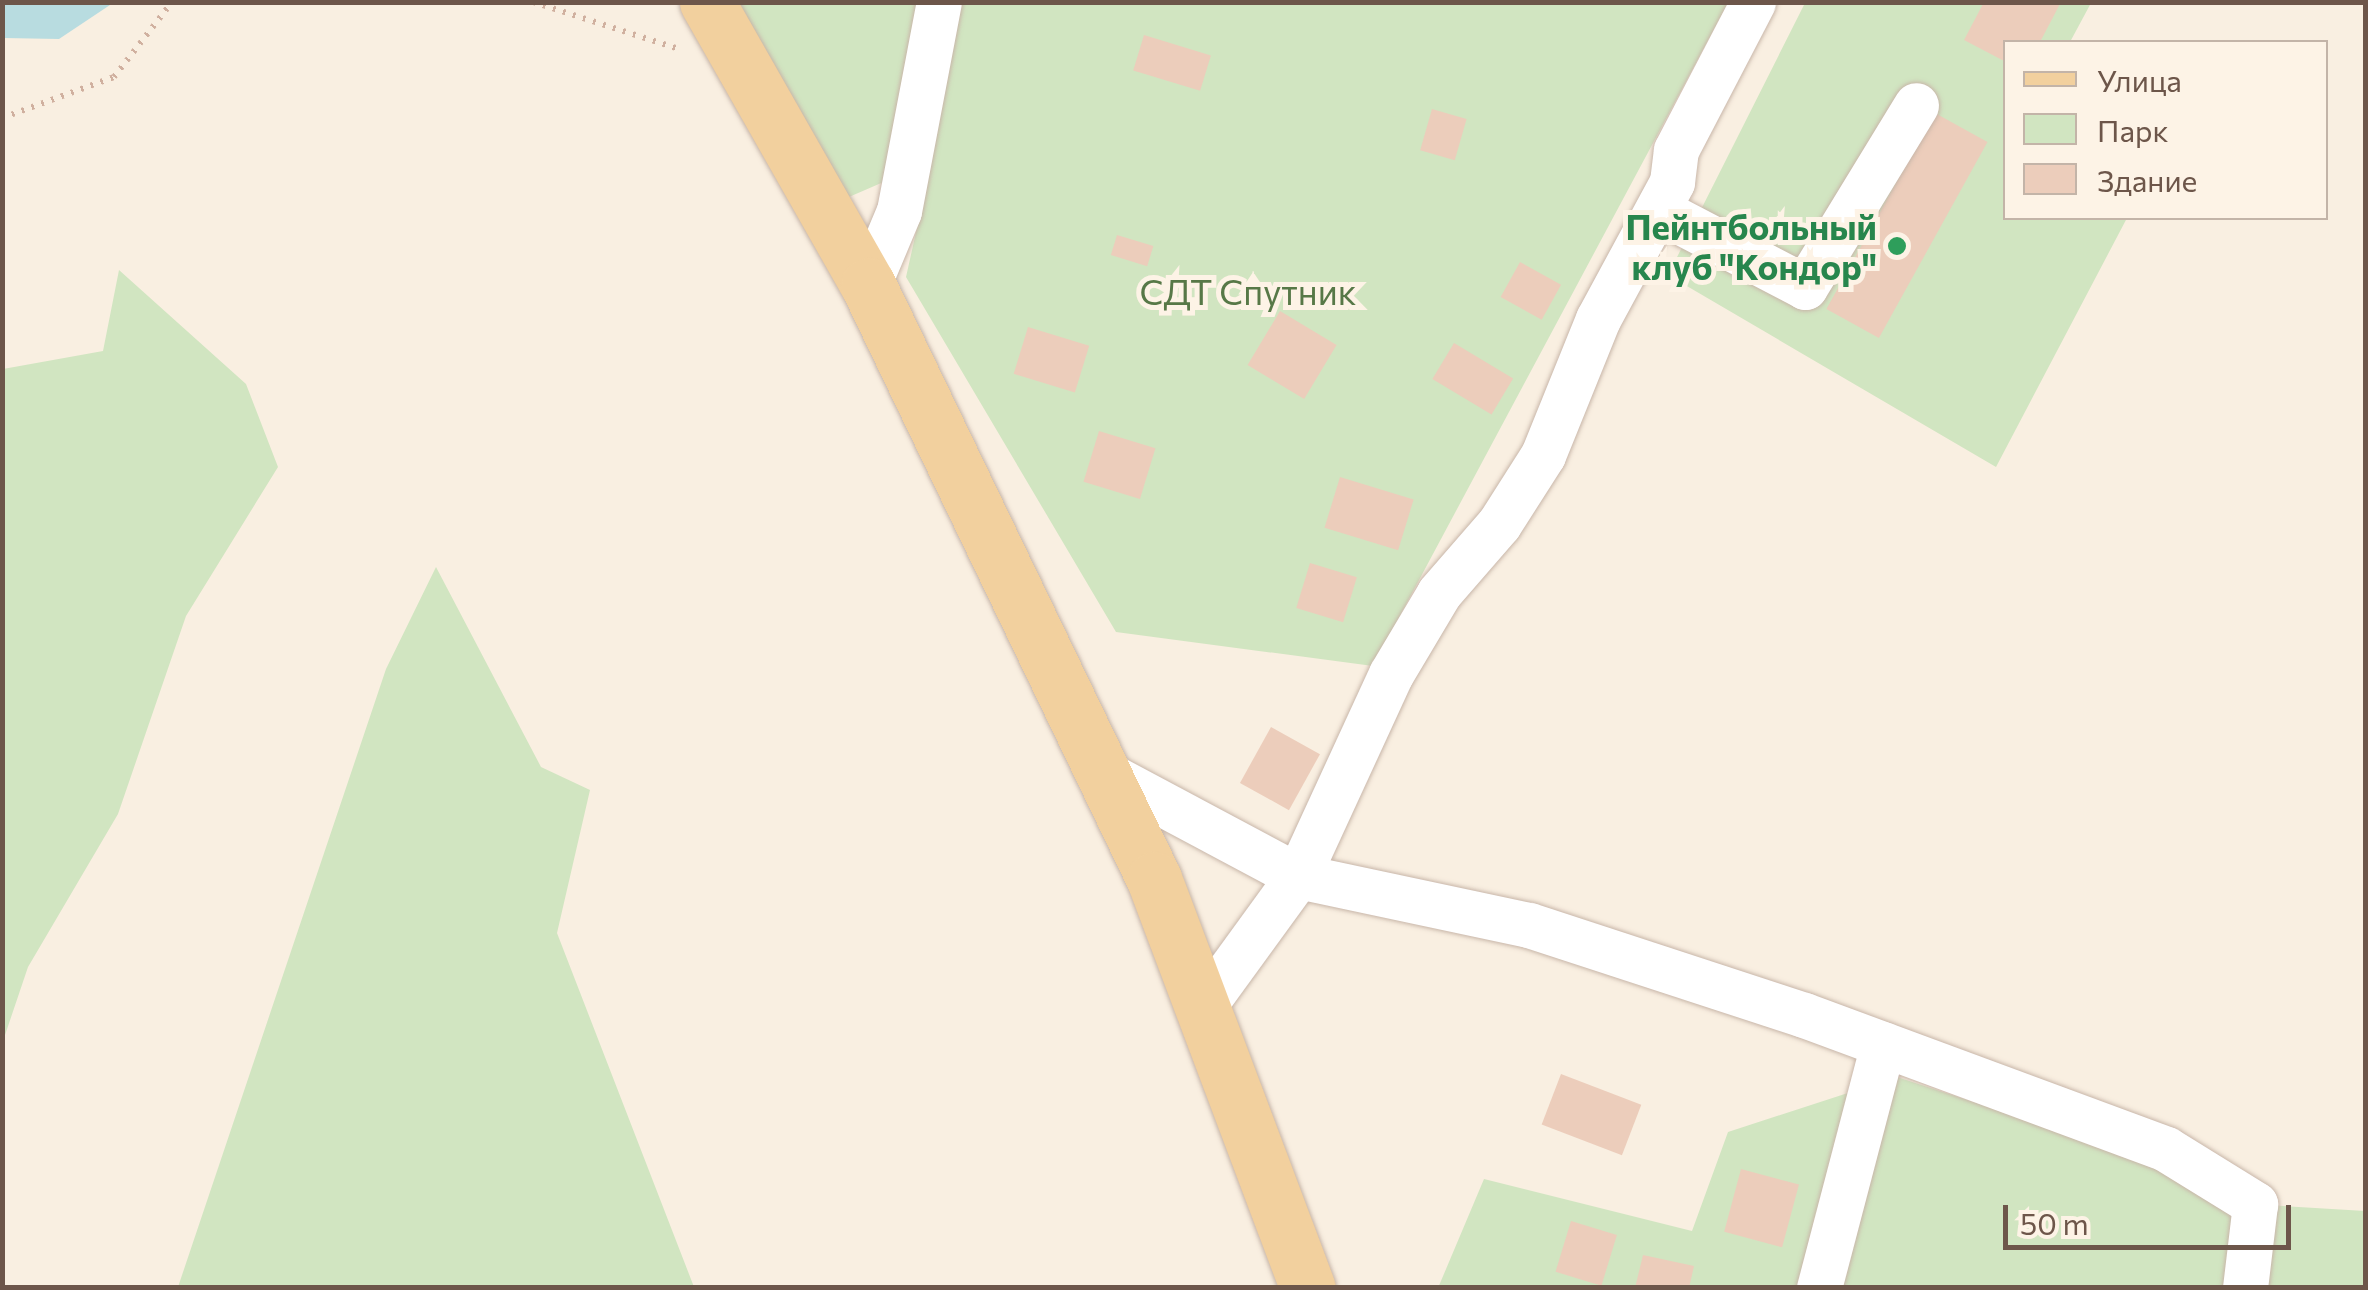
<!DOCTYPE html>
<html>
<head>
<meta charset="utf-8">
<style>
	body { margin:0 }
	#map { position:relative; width:2368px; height:1290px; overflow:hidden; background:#f9efe1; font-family:Commissioner,sans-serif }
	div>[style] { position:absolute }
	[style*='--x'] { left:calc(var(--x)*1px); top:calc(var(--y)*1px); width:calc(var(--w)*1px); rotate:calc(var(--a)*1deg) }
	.green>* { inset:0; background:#d1e5c1 }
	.water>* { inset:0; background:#b8dce0 }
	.building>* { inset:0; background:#eccdbb; transform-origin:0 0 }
	.path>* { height:6px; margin-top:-3px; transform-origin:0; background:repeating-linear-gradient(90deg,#d0b09f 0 2.5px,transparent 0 10.5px) }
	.roads { filter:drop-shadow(0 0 2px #c8b6a9) drop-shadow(0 0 2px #c8b6a9) }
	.minor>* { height:45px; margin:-22.5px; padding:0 22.5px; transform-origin:22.5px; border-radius:22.5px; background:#fff }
	.major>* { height:55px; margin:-27.5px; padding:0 27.5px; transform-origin:27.5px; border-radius:27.5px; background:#f2d09e }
	.dots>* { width:28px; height:28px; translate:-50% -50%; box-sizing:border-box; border:5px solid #fdf3e6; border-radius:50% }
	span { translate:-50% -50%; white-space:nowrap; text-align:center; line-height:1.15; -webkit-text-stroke:10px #fdf3e6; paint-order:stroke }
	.leisure-label { font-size:35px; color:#27864d; font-weight:700 }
	.right { translate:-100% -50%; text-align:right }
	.park-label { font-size:35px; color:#577847 }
	.frame { position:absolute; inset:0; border:5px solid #6d564a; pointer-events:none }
	.legend { position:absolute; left:2003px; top:40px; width:325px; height:180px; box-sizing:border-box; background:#fdf3e6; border:2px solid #c3b4a8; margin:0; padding:12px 18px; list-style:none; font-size:30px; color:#6d564a }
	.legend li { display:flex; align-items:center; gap:20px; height:50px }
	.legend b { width:50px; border:2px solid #c3b4a8 }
	.scale { position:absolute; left:2003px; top:1205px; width:288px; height:45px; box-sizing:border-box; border:5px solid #6d564a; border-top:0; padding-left:12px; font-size:30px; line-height:35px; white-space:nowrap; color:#6d564a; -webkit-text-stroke:8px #fdf3e6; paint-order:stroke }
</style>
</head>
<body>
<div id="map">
	<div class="green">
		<div style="clip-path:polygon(730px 3px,1728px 3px,1373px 666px,1116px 632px,906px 277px,932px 161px,842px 200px)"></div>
		<div style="clip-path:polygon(1805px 3px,2091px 3px,2070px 42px,2006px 42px,2006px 218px,2127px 218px,1996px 467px,1668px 275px)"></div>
		<div style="clip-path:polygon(119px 270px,246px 384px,278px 467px,186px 616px,118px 814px,28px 967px,3px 1041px,3px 369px,103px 351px)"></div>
		<div style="clip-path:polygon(436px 567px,541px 767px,590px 790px,557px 933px,694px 1287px,178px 1287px,386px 669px)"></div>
		<div style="clip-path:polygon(1897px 1077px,2160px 1163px,2216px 1202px,2365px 1211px,2365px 1287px,1438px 1288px,1484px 1179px,1692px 1231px,1728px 1132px)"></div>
	</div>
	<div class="water">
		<div style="clip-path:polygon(3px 2px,113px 2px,113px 3px,59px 39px,3px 38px)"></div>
	</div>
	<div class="building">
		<div style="clip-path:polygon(1984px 2px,2061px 2px,2040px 42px,2006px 42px,2006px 62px,1964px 40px)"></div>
		<div style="left:1144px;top:35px;width:70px;height:37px;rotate:17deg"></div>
		<div style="left:1432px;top:109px;width:36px;height:43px;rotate:16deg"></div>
		<div style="left:1935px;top:113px;width:60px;height:224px;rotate:29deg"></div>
		<div style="left:1117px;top:235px;width:38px;height:21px;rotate:17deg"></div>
		<div style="left:1520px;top:262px;width:47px;height:40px;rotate:29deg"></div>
		<div style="left:1280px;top:311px;width:66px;height:63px;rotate:31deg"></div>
		<div style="left:1028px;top:327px;width:64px;height:49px;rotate:17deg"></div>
		<div style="left:1454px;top:343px;width:69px;height:42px;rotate:31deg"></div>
		<div style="left:1099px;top:431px;width:59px;height:53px;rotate:17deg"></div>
		<div style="left:1340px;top:477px;width:77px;height:53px;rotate:17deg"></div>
		<div style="left:1310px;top:563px;width:49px;height:47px;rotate:17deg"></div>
		<div style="left:1271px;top:727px;width:56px;height:64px;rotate:29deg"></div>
		<div style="left:1561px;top:1074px;width:86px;height:54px;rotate:21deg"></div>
		<div style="left:1741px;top:1169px;width:60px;height:65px;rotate:15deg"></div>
		<div style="left:1571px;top:1221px;width:48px;height:53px;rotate:17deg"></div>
		<div style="clip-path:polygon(1643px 1255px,1694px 1266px,1689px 1288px,1635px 1288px)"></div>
	</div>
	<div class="path">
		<div style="--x:533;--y:2;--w:153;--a:17.8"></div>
		<div style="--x:2;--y:118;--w:119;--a:-20.1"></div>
		<div style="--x:114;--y:77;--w:95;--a:-52.3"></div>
	</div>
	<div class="roads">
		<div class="minor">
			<div style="--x:1658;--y:210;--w:166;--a:27.6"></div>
			<div style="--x:1805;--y:287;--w:213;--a:-58.6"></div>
			<div style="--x:868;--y:285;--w:80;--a:-67.3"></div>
			<div style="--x:899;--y:211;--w:213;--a:-79.2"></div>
			<div style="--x:1103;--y:772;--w:221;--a:28.1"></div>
			<div style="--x:1298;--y:876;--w:236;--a:12"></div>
			<div style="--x:1529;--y:925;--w:289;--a:18.1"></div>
			<div style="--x:1804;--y:1015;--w:386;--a:20.3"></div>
			<div style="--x:2166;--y:1149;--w:105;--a:31.7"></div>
			<div style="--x:2255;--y:1204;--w:85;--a:96.8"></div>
			<div style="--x:1202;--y:1008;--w:163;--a:-54"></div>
			<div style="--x:1298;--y:876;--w:222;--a:-65.3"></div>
			<div style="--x:1391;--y:674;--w:94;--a:-59.3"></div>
			<div style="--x:1439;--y:593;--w:91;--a:-49"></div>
			<div style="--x:1499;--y:524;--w:82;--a:-57.5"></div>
			<div style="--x:1543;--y:455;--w:147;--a:-68"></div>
			<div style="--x:1598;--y:319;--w:156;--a:-61.6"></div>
			<div style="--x:1672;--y:182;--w:32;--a:-83"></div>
			<div style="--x:1676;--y:150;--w:167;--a:-62.5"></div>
			<div style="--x:1819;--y:1288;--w:252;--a:-75.3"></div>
		</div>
		<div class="major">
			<div style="--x:707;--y:2;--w:326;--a:60.4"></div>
			<div style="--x:868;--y:285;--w:659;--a:64.29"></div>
			<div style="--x:1154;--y:879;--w:437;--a:69.4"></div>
		</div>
	</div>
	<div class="dots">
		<div style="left:1897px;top:246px;background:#2e9e5b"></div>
	</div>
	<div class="leisure-label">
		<span class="right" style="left:1877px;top:246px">Пейнтбольный<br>клуб "Кондор"</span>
	</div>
	<div class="park-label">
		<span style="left:1248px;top:291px">СДТ Спутник</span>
	</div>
	<div class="frame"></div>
	<ul class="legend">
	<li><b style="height:12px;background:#f2d09e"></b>Улица</li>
	<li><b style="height:28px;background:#d1e5c1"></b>Парк</li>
	<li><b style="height:28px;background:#eccdbb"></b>Здание</li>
	</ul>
	<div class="scale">50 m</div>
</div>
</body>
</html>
